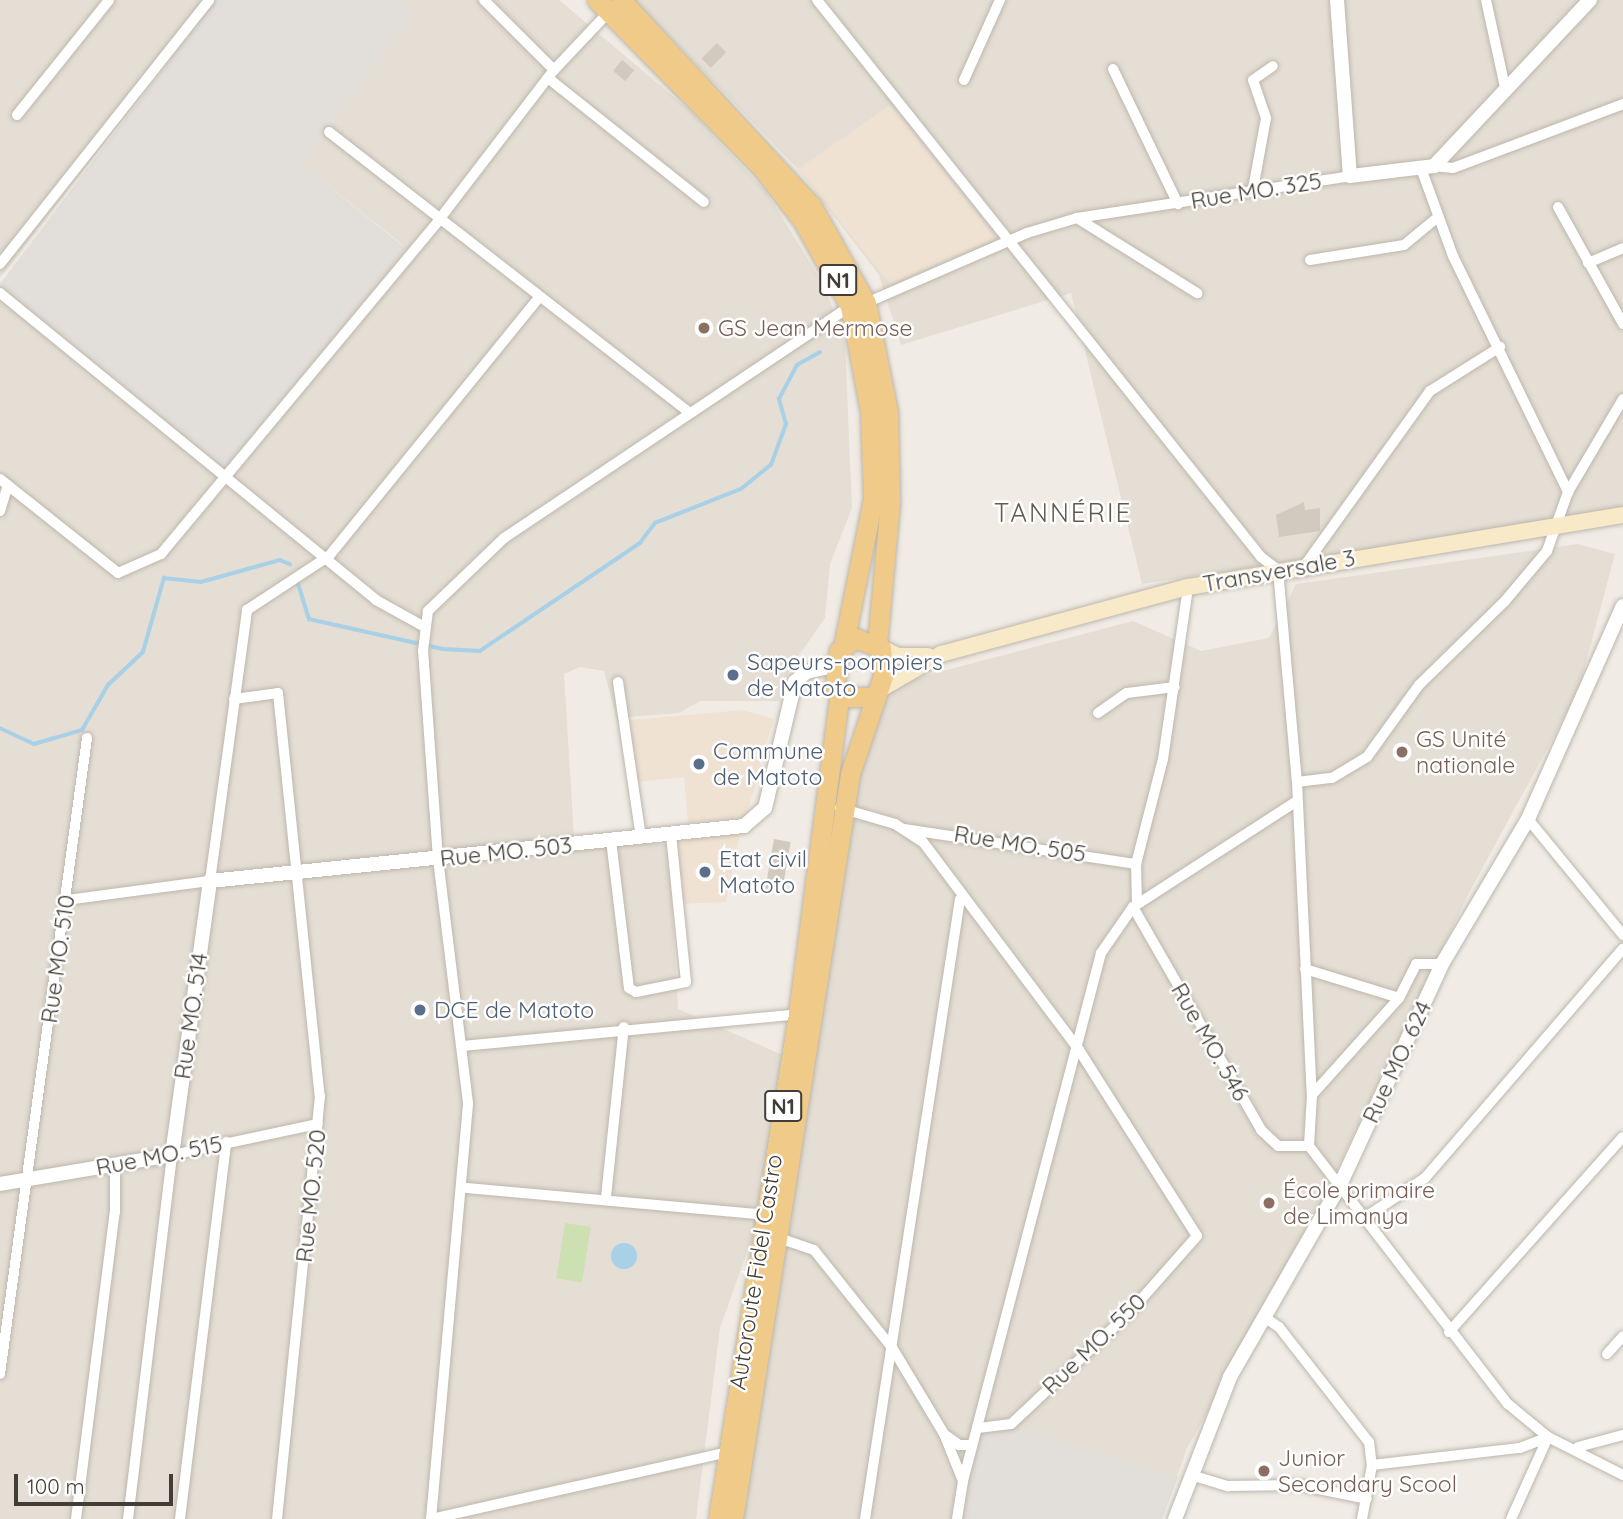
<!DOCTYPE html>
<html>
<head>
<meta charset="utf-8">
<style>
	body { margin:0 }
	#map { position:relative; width:1623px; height:1519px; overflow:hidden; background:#f0ece5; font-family:Quicksand,sans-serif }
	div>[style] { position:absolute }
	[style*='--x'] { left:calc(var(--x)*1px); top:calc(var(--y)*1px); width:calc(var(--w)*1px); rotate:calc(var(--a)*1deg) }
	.residential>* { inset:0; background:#e4ded4 }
	.commercial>* { inset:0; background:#f0e2d2 }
	.industrial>* { inset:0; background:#e2deda }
	.green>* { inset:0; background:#cde0b2; transform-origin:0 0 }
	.water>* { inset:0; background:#a8d0e7 }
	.round { border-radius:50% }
	.stream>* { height:3.5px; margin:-1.75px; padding:0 1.75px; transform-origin:1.75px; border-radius:1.75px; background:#a8d0e7 }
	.building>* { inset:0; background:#d3cabf; transform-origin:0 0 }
	.roads { filter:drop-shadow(0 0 2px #bdb6ac) drop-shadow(0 0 2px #bdb6ac) }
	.minor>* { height:10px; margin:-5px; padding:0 5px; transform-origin:5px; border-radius:5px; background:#fff }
	.tertiary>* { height:14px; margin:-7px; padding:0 7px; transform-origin:7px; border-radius:7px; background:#fff }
	.secondary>* { height:16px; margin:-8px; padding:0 8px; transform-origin:8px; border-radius:8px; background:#f8eac8 }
	.trunk>* { height:19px; margin:-9.5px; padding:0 9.5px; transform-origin:9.5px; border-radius:9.5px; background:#efca88 }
	.dots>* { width:19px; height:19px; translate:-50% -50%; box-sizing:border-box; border:4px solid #fff; border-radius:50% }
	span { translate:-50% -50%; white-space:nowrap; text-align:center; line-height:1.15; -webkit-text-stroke:5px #fff; paint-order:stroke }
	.shield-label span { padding:2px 5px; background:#fff; border:2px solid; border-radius:5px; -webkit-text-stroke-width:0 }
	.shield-label { font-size:21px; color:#423d36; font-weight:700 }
	.street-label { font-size:23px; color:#423d36 }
	.education-label { font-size:23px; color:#785e54 }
	.left { translate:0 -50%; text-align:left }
	.service-label { font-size:23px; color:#4e5e75 }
	.quarter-label { font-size:26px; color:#635a4e; letter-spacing:2px }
	.scale { position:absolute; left:14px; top:1474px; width:159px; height:32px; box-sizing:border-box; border:4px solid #423d36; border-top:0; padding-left:9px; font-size:21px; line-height:24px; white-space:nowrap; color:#423d36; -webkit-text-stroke:5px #fff; paint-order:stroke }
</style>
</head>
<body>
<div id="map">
	<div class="residential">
		<div style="clip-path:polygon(0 0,215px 0,0 278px)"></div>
		<div style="clip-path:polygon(401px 0,559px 0,688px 109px,765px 190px,824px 285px,845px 343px,852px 508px,830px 564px,825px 618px,790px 668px,780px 701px,700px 701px,679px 713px,629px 717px,619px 728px,604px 671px,580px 667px,564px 674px,574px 837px,669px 845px,678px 1009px,785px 1056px,768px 1193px,720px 1328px,696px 1519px,0 1519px,0 284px,227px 468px,403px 245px,301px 164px,414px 13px)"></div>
		<div style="clip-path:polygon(634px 0,1623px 0,1623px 510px,1142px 584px,1071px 293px,901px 345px,879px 275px,798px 169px)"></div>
		<div style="clip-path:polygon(1578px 544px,1615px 554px,1578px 692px,1470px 891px,1289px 1270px,1187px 1448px,1162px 1519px,742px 1519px,837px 876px,867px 720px,881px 695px,905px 681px,1133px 621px,1201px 651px,1269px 638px,1296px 584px)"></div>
	</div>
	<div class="commercial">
		<div style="clip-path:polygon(890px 105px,995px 238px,890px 284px,798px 169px)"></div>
		<div style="clip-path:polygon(743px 710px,774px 719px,766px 745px,754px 749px,762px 767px,745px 817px,688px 823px,684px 777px,637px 782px,630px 720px)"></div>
		<div style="clip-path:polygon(740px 833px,726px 902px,681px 904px,677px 841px)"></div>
	</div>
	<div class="industrial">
		<div style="clip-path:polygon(215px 0,401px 0,414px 13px,301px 164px,403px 246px,227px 468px,0 284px)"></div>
		<div style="clip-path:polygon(1025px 1431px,1178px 1477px,1162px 1519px,962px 1519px,965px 1483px,987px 1432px)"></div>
	</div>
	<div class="green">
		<div style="left:565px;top:1223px;width:26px;height:56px;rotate:9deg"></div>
	</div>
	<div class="water">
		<div class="round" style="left:611px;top:1243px;width:26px;height:26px"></div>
	</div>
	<div class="stream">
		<div style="--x:298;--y:582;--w:39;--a:73"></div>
		<div style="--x:309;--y:619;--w:137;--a:12.6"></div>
		<div style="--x:443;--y:649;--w:37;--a:3"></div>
		<div style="--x:480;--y:651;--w:193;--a:-34"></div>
		<div style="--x:640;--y:543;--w:25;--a:-53"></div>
		<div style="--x:655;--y:523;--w:92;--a:-21.6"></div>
		<div style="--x:741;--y:489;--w:38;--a:-39"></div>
		<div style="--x:771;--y:465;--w:44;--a:-69.9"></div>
		<div style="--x:786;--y:424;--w:26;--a:-106"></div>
		<div style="--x:779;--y:399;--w:38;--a:-62"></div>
		<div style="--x:797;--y:365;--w:26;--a:-29"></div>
		<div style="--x:0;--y:728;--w:38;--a:25"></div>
		<div style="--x:34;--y:744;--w:50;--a:-16.3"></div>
		<div style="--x:82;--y:730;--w:52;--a:-60"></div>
		<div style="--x:108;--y:685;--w:48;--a:-43.3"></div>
		<div style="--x:143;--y:652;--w:77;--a:-74.2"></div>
		<div style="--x:164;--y:578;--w:37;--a:6"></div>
		<div style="--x:201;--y:582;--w:82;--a:-15.6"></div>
		<div style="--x:280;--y:560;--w:11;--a:22"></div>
	</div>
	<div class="building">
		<div style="left:717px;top:43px;width:13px;height:22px;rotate:45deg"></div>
		<div style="left:622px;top:60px;width:16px;height:14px;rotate:40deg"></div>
		<div style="clip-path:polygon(1304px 502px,1305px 510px,1320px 508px,1320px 531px,1279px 537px,1276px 515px)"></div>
		<div style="left:774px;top:839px;width:17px;height:52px;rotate:10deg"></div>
	</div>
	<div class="roads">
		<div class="minor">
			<div style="--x:484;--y:0;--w:99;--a:45"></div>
			<div style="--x:817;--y:0;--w:712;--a:51.44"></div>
			<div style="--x:1261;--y:557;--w:21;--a:37"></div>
			<div style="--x:1278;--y:570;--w:213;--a:84.9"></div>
			<div style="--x:1297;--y:782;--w:313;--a:87.3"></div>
			<div style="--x:1312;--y:1095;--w:51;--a:93.4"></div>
			<div style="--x:1309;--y:1146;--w:326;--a:52.4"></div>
			<div style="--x:1508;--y:1404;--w:52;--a:39.5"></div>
			<div style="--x:1548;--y:1437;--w:84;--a:26.9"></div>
			<div style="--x:1486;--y:0;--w:89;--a:77.7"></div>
			<div style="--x:1113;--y:69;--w:150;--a:64.3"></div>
			<div style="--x:548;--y:78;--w:199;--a:38.5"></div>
			<div style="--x:964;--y:80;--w:88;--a:-65.8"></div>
			<div style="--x:17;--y:115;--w:147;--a:-51.3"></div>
			<div style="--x:329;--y:132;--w:454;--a:37.9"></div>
			<div style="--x:1434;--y:166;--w:19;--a:6"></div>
			<div style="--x:1453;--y:168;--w:182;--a:-20.6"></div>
			<div style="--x:1422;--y:171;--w:90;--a:70"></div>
			<div style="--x:1453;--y:256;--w:263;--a:64"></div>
			<div style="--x:1253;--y:189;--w:72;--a:-79.6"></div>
			<div style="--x:1266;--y:118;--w:40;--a:-108.9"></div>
			<div style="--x:1253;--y:80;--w:24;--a:-35"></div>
			<div style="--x:1558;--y:207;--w:134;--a:60.9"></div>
			<div style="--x:1077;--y:218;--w:142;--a:32"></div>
			<div style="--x:1310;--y:260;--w:95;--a:-9.1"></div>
			<div style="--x:1404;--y:245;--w:44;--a:-39.5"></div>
			<div style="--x:1588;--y:263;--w:38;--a:-23"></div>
			<div style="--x:0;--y:264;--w:337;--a:-51.6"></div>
			<div style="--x:0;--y:293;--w:485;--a:39.2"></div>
			<div style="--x:376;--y:600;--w:54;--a:29"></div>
			<div style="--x:866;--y:303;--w:176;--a:-23.5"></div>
			<div style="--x:1027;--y:233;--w:52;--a:-16.7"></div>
			<div style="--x:1077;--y:218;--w:276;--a:-8.7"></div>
			<div style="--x:0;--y:479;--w:151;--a:38.5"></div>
			<div style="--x:118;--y:573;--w:47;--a:-23.8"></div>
			<div style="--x:161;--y:554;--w:433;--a:-50.2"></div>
			<div style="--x:438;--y:221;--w:190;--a:-52.5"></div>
			<div style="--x:554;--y:70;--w:77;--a:-46.6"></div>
			<div style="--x:0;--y:511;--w:27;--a:-73"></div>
			<div style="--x:1305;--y:565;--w:214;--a:-54.3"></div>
			<div style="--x:1430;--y:391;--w:83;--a:-32.2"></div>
			<div style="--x:618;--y:682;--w:157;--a:81.6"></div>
			<div style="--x:234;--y:699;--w:44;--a:-7.8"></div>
			<div style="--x:278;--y:693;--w:405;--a:84.1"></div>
			<div style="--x:320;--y:1096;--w:425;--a:95.8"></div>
			<div style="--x:1098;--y:713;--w:35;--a:-35"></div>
			<div style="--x:1127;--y:693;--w:48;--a:-7.1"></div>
			<div style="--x:1297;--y:782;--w:35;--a:-7"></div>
			<div style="--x:1332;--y:778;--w:41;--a:-31"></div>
			<div style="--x:1367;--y:757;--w:89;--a:-54.2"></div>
			<div style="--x:1419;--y:685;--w:120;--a:-44.3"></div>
			<div style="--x:1505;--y:601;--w:65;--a:-50"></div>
			<div style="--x:1547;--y:551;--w:63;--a:-70.4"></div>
			<div style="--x:1568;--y:492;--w:108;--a:-59.4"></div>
			<div style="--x:840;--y:808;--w:57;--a:16.2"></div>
			<div style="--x:895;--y:824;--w:33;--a:33"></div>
			<div style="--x:923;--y:842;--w:260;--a:53.1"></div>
			<div style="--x:1079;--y:1050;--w:220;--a:57.6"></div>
			<div style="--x:1197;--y:1236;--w:101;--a:131.4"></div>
			<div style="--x:1130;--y:1312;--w:163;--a:136.7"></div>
			<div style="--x:1011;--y:1424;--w:34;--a:173"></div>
			<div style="--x:1528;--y:819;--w:150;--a:50.7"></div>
			<div style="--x:904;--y:829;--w:235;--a:8.6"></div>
			<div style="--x:611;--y:840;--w:149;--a:83.1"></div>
			<div style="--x:629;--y:988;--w:8;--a:30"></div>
			<div style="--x:636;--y:992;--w:51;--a:-11.3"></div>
			<div style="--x:686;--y:982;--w:149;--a:-95.8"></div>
			<div style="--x:67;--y:900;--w:144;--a:-7.6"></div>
			<div style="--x:210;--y:881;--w:274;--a:-82.2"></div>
			<div style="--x:247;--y:610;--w:98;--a:-33.4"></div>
			<div style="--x:329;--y:556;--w:333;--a:-50.9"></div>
			<div style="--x:1137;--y:904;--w:40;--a:-91.4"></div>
			<div style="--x:1136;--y:864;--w:108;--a:-75.6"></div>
			<div style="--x:1163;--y:759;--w:174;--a:-81.7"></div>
			<div style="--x:1133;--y:907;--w:257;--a:60.1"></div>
			<div style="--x:1261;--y:1130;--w:23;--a:43"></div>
			<div style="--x:1278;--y:1146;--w:31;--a:0"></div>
			<div style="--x:1305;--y:969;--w:98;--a:17.1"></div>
			<div style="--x:462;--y:1046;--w:338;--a:-5.4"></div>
			<div style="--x:1312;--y:1095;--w:130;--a:-48.1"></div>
			<div style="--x:1399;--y:998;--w:38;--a:-63"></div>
			<div style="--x:1416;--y:964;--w:26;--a:0"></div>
			<div style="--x:466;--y:1188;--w:301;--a:5.1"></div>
			<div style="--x:606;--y:1197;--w:171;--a:-84"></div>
			<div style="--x:1364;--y:1218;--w:73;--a:-33.3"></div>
			<div style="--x:1425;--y:1178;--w:303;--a:-49.2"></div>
			<div style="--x:779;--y:1238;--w:37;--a:19"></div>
			<div style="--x:814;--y:1250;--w:127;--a:51.4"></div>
			<div style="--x:893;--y:1349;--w:99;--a:59"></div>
			<div style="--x:944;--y:1434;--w:51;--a:68"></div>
			<div style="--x:963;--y:1481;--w:38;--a:99"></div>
			<div style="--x:1264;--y:1317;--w:18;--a:34"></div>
			<div style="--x:1279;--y:1327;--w:146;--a:52"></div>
			<div style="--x:1369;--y:1442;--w:23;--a:83"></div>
			<div style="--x:1372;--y:1465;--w:55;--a:100.5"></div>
			<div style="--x:1449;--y:1332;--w:261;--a:-48.3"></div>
			<div style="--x:1607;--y:1354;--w:24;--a:-48"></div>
			<div style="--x:0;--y:1374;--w:642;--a:-82.21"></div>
			<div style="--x:944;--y:1434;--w:19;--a:36"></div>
			<div style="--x:959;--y:1445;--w:13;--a:0"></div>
			<div style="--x:1578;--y:1447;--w:47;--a:-14.9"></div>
			<div style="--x:1372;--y:1465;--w:149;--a:-6.6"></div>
			<div style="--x:1520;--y:1448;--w:30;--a:-21"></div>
			<div style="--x:1191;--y:1475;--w:39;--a:17"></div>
			<div style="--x:1228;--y:1486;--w:71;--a:-0.8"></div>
			<div style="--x:1299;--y:1485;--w:69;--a:11.6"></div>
			<div style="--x:963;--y:1481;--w:546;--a:-75.35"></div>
			<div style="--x:1101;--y:953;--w:56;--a:-55.2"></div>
			<div style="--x:1133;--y:907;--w:193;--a:-32.9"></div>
			<div style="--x:76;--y:1519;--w:309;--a:-82.8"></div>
			<div style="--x:115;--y:1212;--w:46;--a:-90"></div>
			<div style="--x:128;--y:1519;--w:367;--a:-83.1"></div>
			<div style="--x:172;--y:1155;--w:149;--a:-12"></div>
			<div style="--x:180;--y:1519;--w:380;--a:-83"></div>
			<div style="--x:431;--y:1519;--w:418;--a:-84.9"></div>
			<div style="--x:468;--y:1103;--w:246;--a:-97"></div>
			<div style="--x:438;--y:859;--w:209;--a:-94.1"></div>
			<div style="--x:423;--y:651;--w:40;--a:-82.9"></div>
			<div style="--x:428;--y:611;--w:105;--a:-43.8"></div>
			<div style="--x:504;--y:538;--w:417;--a:-33.8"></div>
			<div style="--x:431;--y:1519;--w:305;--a:-12.7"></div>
			<div style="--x:865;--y:1519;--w:627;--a:-81.29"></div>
			<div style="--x:1511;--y:1519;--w:90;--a:-65.7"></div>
		</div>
		<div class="tertiary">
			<div style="--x:1337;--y:0;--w:176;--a:85.8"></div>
			<div style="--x:1350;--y:176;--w:85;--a:-6.8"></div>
			<div style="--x:1434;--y:166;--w:228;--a:-46.8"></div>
			<div style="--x:0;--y:1184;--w:174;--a:-9.6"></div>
			<div style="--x:172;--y:1155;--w:277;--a:-82.1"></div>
			<div style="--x:210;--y:881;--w:537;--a:-5.88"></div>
			<div style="--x:744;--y:826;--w:28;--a:-41"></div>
			<div style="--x:765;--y:808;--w:130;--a:-76.6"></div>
			<div style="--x:795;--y:682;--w:15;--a:-42"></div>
			<div style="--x:806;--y:672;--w:30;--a:-12"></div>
			<div style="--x:1175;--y:1519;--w:152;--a:-68.8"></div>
			<div style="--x:1230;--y:1377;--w:221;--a:-60.2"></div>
			<div style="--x:1340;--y:1185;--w:243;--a:-65.2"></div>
			<div style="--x:1442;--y:964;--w:169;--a:-59.3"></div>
			<div style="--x:1528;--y:819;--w:233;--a:-66"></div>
		</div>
		<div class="secondary">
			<div style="--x:881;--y:648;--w:19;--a:25"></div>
			<div style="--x:898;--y:656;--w:30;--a:0"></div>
			<div style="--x:879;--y:690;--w:72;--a:-30.1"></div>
			<div style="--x:941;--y:654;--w:256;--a:-15.2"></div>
			<div style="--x:1188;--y:587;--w:441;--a:-9.4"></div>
		</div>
		<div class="trunk">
			<div style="--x:597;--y:0;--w:235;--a:45.5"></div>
			<div style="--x:762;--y:168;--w:67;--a:52.3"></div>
			<div style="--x:803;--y:221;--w:97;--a:61.1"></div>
			<div style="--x:850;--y:306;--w:107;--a:79.2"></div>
			<div style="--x:870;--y:411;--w:88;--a:88"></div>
			<div style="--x:873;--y:499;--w:147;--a:101.4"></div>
			<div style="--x:621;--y:0;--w:280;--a:47.2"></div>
			<div style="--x:811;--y:205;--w:112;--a:60.7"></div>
			<div style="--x:866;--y:303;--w:111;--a:78.6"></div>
			<div style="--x:888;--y:412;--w:90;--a:88.7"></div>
			<div style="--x:890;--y:502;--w:143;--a:95.2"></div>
			<div style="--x:718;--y:1519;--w:511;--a:-81"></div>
			<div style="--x:798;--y:1014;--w:325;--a:-82.6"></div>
			<div style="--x:733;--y:1519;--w:754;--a:-81.07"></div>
			<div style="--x:850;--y:774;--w:103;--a:-71.4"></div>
			<div style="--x:883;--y:676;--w:28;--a:-94"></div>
			<div style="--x:881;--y:648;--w:28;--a:-159"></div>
			<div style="--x:855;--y:638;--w:21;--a:141"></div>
			<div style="--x:839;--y:651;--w:34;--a:97"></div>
			<div style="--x:835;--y:685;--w:16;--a:50"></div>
			<div style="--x:845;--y:697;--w:27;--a:0"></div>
		</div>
	</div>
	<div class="dots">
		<div style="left:704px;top:328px;background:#8d6e63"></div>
		<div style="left:733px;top:675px;background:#5c6f8a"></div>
		<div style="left:1402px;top:752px;background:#8d6e63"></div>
		<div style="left:699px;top:764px;background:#5c6f8a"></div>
		<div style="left:705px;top:872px;background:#5c6f8a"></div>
		<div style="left:420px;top:1010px;background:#5c6f8a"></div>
		<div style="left:1269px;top:1203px;background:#8d6e63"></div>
		<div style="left:1264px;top:1471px;background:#8d6e63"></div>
	</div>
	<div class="shield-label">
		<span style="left:838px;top:280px">N1</span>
		<span style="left:783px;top:1106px">N1</span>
	</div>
	<div class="street-label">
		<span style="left:1256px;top:191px;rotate:-9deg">Rue MO. 325</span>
		<span style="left:1279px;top:571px;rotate:-10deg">Transversale 3</span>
		<span style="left:1020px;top:844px;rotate:9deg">Rue MO. 505</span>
		<span style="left:506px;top:852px;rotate:-6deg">Rue MO. 503</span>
		<span style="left:58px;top:959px;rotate:-82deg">Rue MO. 510</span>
		<span style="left:191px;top:1016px;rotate:-82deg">Rue MO. 514</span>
		<span style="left:1210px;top:1042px;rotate:60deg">Rue MO. 546</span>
		<span style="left:1397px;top:1062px;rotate:-65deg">Rue MO. 624</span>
		<span style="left:159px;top:1156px;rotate:-11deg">Rue MO. 515</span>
		<span style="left:311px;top:1196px;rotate:-84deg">Rue MO. 520</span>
		<span style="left:756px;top:1272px;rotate:-81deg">Autoroute Fidel Castro</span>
		<span style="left:1094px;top:1344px;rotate:-44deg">Rue MO. 550</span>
	</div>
	<div class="education-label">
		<span class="left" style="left:718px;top:328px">GS Jean Mermose</span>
		<span class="left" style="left:1416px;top:752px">GS Unité<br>nationale</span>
		<span class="left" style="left:1283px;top:1203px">École primaire<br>de Limanya</span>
		<span class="left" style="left:1278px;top:1471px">Junior<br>Secondary Scool</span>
	</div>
	<div class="service-label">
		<span class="left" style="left:747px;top:675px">Sapeurs-pompiers<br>de Matoto</span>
		<span class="left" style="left:713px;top:764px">Commune<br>de Matoto</span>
		<span class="left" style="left:719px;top:872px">Etat civil<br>Matoto</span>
		<span class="left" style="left:434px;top:1010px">DCE de Matoto</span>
	</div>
	<div class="quarter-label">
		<span style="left:1063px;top:513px">TANNÉRIE</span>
	</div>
	<div class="scale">100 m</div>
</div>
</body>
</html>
